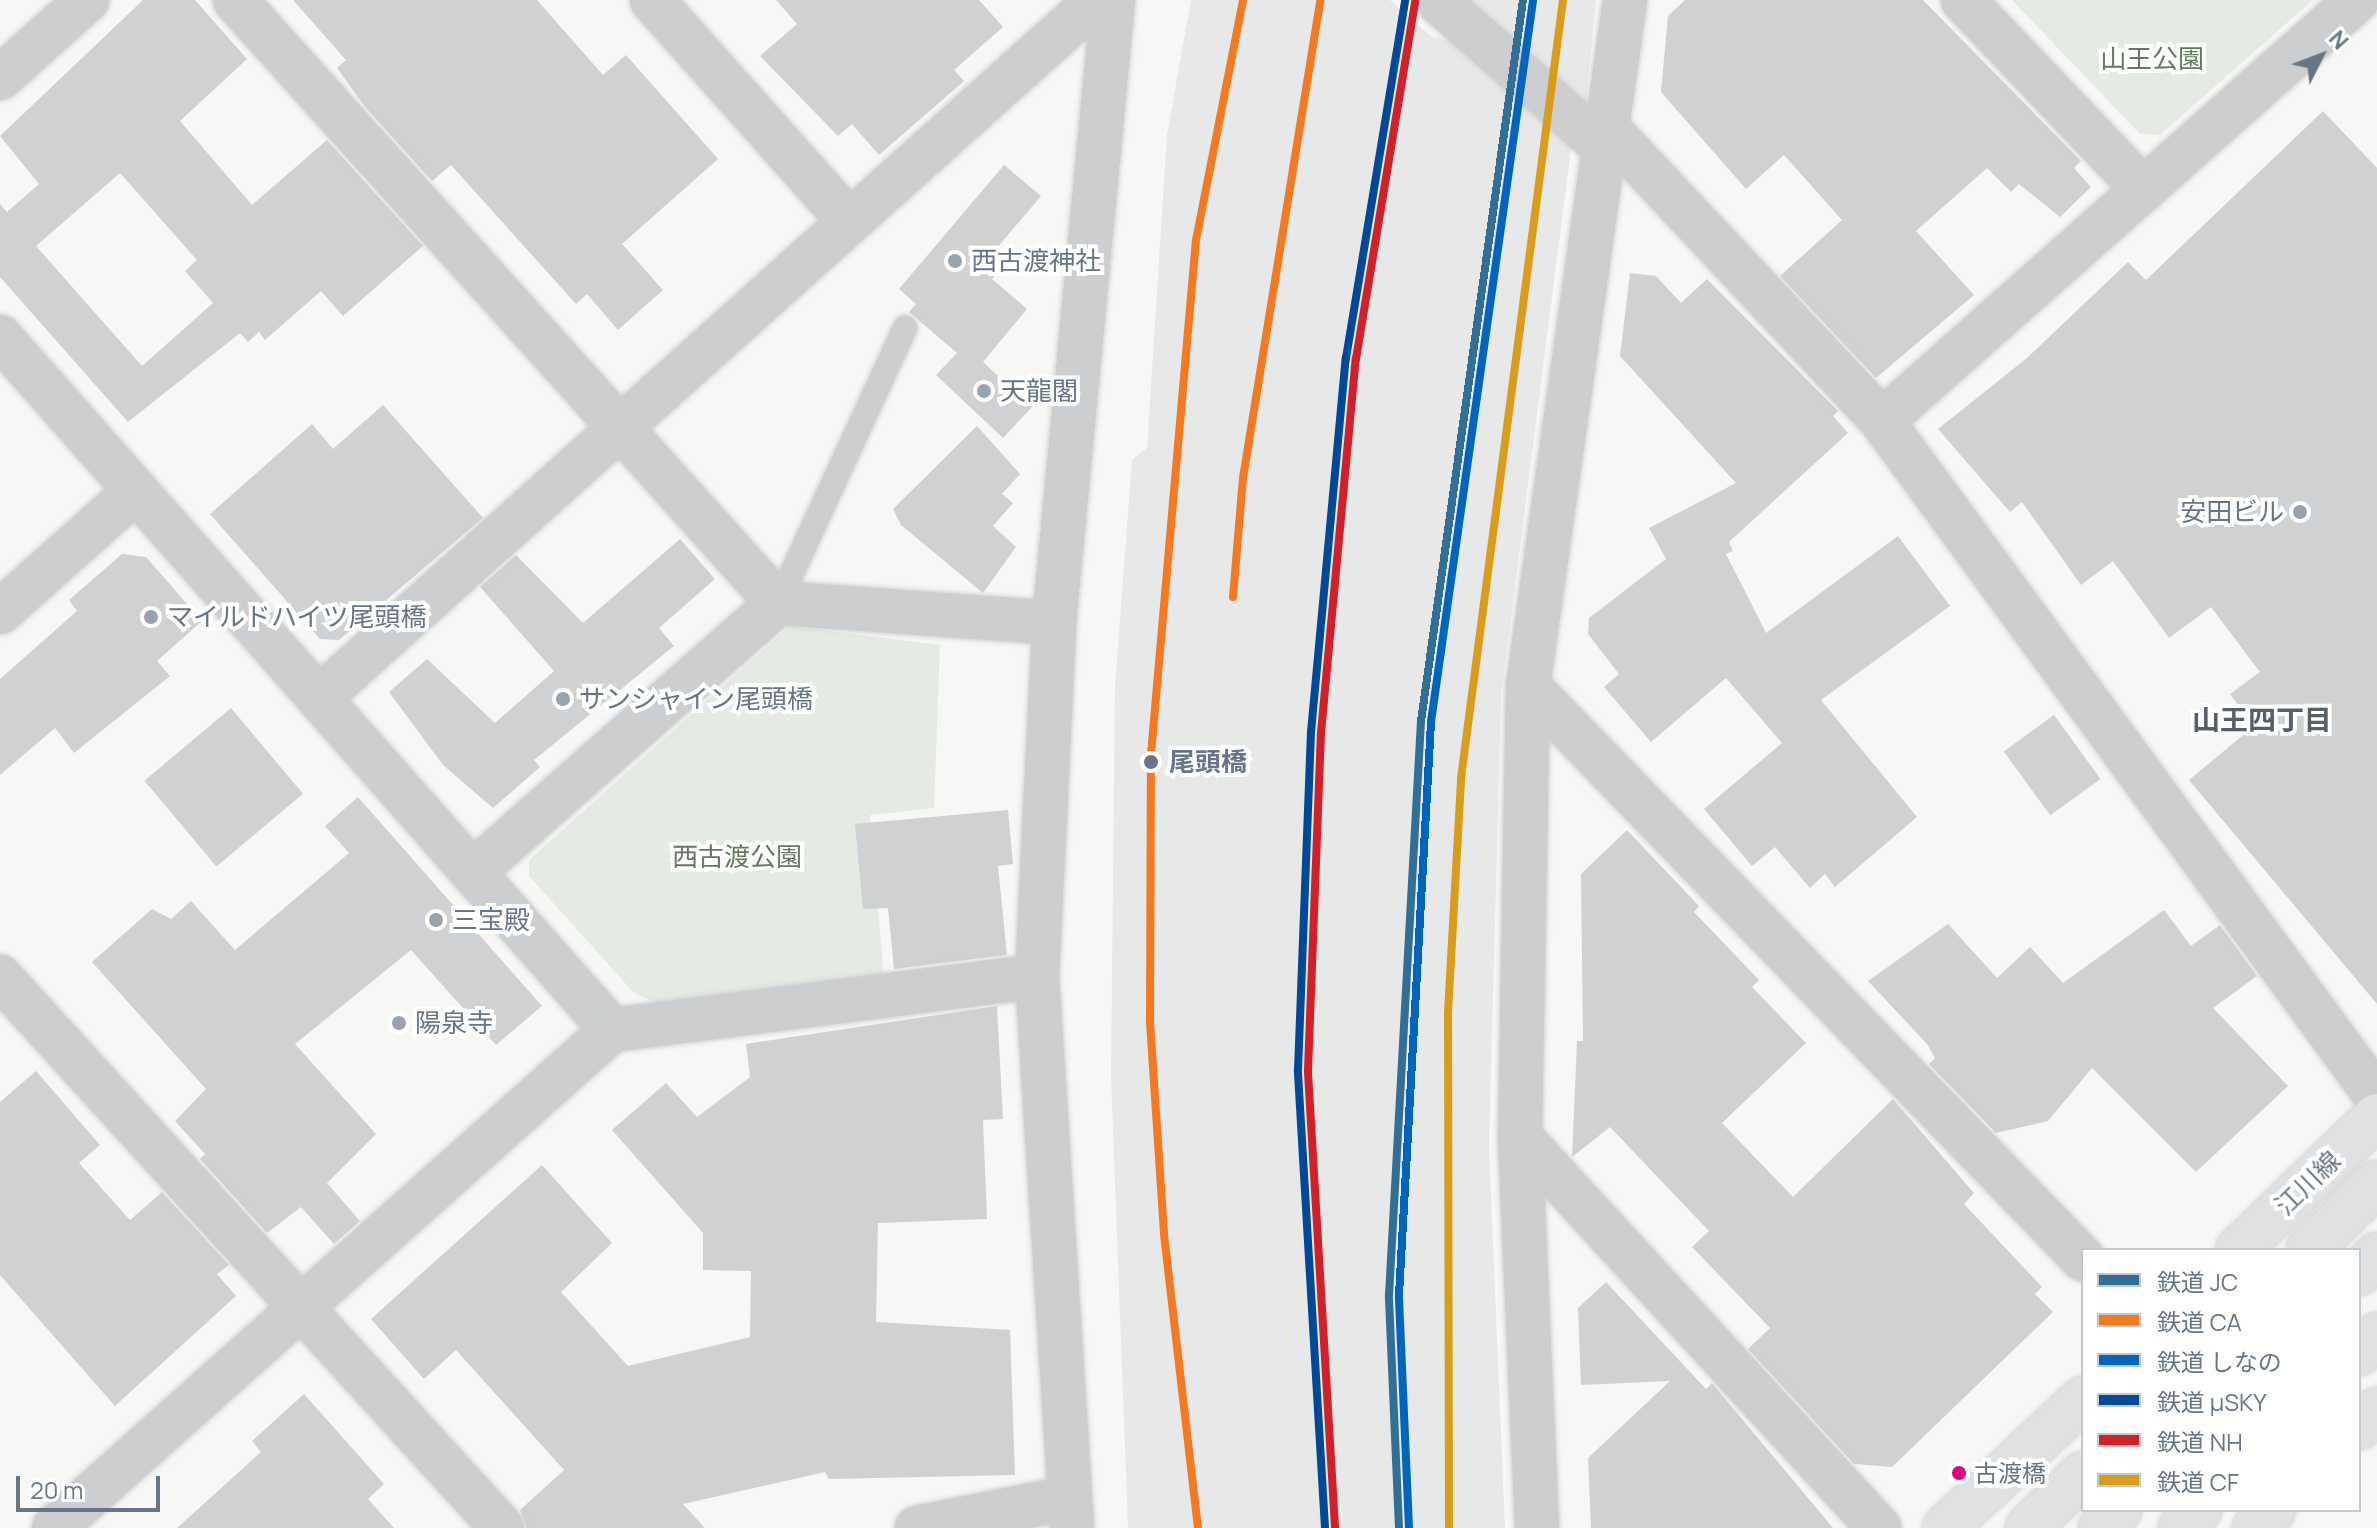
<!DOCTYPE html>
<html>
<head>
<meta charset="utf-8">
<style>
	body { margin:0 }
	#map { position:relative; width:2377px; height:1528px; overflow:hidden; background:#f7f7f6; font-family:Manrope,"Noto Sans JP",sans-serif }
	div>[style] { position:absolute }
	[style*='--x'] { left:calc(var(--x)*1px); top:calc(var(--y)*1px); width:calc(var(--w)*1px); rotate:calc(var(--a)*1deg) }
	.built>* { inset:0; background:#e7e8e8 }
	.green>* { inset:0; background:#e6eae4 }
	.building>* { inset:0; background:#d0d1d2; transform-origin:0 0 }
	.roads { filter:drop-shadow(0 0 2px #d3d3d4) drop-shadow(0 0 2px #d3d3d4) }
	.service>* { height:24px; margin:-12px; padding:0 12px; transform-origin:12px; border-radius:12px; background:#cccecf }
	.minor>* { height:44px; margin:-22px; padding:0 22px; transform-origin:22px; border-radius:22px; background:#cccecf }
	.tertiary>* { height:44px; margin:-22px; padding:0 22px; transform-origin:22px; border-radius:22px; background:#cccecf }
	.primary>* { height:44px; margin:-22px; padding:0 22px; transform-origin:22px; border-radius:22px; background:#e0e1e2 }
	.motorway>* { height:44px; margin:-22px; padding:0 22px; transform-origin:22px; border-radius:22px; background:#e0e1e2 }
	.rail-1>* { height:8px; margin:-4px; padding:0 4px; transform-origin:4px; border-radius:4px; background:#307097 }
	.rail-2>* { height:8px; margin:-4px; padding:0 4px; transform-origin:4px; border-radius:4px; background:#f47921 }
	.rail-3>* { height:8px; margin:-4px; padding:0 4px; transform-origin:4px; border-radius:4px; background:#0065bd }
	.rail-4>* { height:8px; margin:-4px; padding:0 4px; transform-origin:4px; border-radius:4px; background:#004898 }
	.rail-5>* { height:8px; margin:-4px; padding:0 4px; transform-origin:4px; border-radius:4px; background:#d12027 }
	.rail-6>* { height:8px; margin:-4px; padding:0 4px; transform-origin:4px; border-radius:4px; background:#da9c1b }
	.dots>* { width:22px; height:22px; translate:-50% -50%; box-sizing:border-box; border:4px solid #fff; border-radius:50% }
	span { translate:-50% -50%; white-space:nowrap; text-align:center; line-height:1.15; -webkit-text-stroke:8px #fff; paint-order:stroke }
	.bus-label { font-size:24px; color:#677686 }
	.left { translate:0 -50%; text-align:left }
	.park-label { font-size:26px; color:#657862 }
	.poi-label { font-size:26px; color:#677686 }
	.right { translate:-100% -50%; text-align:right }
	.stop-label { font-size:26px; color:#677686; font-weight:700 }
	.street-label { font-size:26px; color:#677686 }
	.neighbourhood-label { font-size:28px; color:#55606b; font-weight:700 }
	.legend { position:absolute; left:2081px; top:1248px; width:280px; height:264px; box-sizing:border-box; background:#fff; border:2px solid #c2c8cf; margin:0; padding:10px 14px; list-style:none; font-size:24px; color:#677686 }
	.legend li { display:flex; align-items:center; gap:16px; height:40px }
	.legend b { width:40px; border:2px solid #c2c8cf }
	.north { position:absolute; left:2281px; top:16px; width:80px; height:80px; -webkit-text-stroke:6px #fff; paint-order:stroke; rotate:48deg; font-size:22px; font-weight:700; line-height:32px; text-align:center; color:#677686 }
	.north::after { content:''; display:block; margin:auto; width:28px; height:36px; background:#677686; clip-path:polygon(50% 0,100% 100%,50% 72%,0 100%) }
	.scale { position:absolute; left:16px; top:1476px; width:144px; height:36px; box-sizing:border-box; border:4px solid #677686; border-top:0; padding-left:10px; font-size:24px; line-height:28px; white-space:nowrap; color:#677686; -webkit-text-stroke:6px #fff; paint-order:stroke }
</style>
</head>
<body>
<div id="map">
	<div class="built">
		<div style="clip-path:polygon(1191px 0,1390px 0,1432px 37px,1470px 44px,1572px 141px,1501px 695px,1489px 1148px,1505px 1528px,1128px 1528px,1111px 1076px,1115px 686px,1132px 460px,1147px 448px,1167px 135px)"></div>
		<div style="clip-path:polygon(1459px 0,1596px 0,1586px 101px,1567px 108px)"></div>
	</div>
	<div class="green">
		<div style="clip-path:polygon(2012px 0,2313px 0,2160px 135px,2140px 134px)"></div>
		<div style="clip-path:polygon(790px 626px,940px 645px,934px 808px,870px 815px,884px 978px,657px 1003px,634px 993px,529px 876px,529px 860px)"></div>
	</div>
	<div class="building">
		<div style="clip-path:polygon(evenodd,143px 0,195px 0,247px 59px,180px 121px,252px 205px,327px 140px,423px 246px,343px 316px,321px 291px,265px 340px,259px 332px,248px 342px,240px 333px,128px 422px,0 277px,0 204px,7px 212px,39px 184px,0 136px,143px 0,120px 173px,197px 260px,185px 271px,213px 303px,142px 366px,36px 246px,120px 173px)"></div>
		<div style="clip-path:polygon(293px 0,537px 0,603px 75px,626px 55px,718px 159px,622px 244px,663px 290px,618px 330px,587px 294px,576px 304px,451px 165px,432px 181px,365px 107px,337px 68px,346px 60px)"></div>
		<div style="clip-path:polygon(776px 0,979px 0,1003px 27px,954px 70px,964px 81px,879px 155px,852px 124px,838px 136px,760px 56px,797px 24px)"></div>
		<div style="clip-path:polygon(1685px 0,1923px 0,2081px 161px,2074px 168px,2091px 187px,2060px 217px,2019px 184px,2011px 192px,1987px 168px,1916px 231px,1974px 295px,1876px 378px,1780px 276px,1842px 220px,1784px 155px,1746px 189px,1661px 92px,1668px 16px)"></div>
		<div style="clip-path:polygon(2323px 111px,2377px 168px,2377px 1004px,2189px 780px,2254px 726px,2230px 694px,2260px 672px,2211px 607px,2169px 638px,2113px 561px,2081px 585px,2022px 502px,2010px 512px,1938px 429px,2027px 358px,2128px 262px,2146px 280px)"></div>
		<div style="clip-path:polygon(1004px 165px,1041px 196px,996px 249px,1008px 259px,992px 279px,1027px 309px,983px 362px,1032px 407px,1003px 438px,936px 375px,957px 353px,909px 312px,916px 304px,899px 289px)"></div>
		<div style="clip-path:polygon(1630px 273px,1656px 276px,1681px 303px,1707px 279px,1838px 411px,1833px 416px,1848px 433px,1729px 542px,1733px 551px,1726px 554px,1766px 633px,1898px 536px,1950px 606px,1821px 700px,1917px 817px,1835px 887px,1825px 874px,1810px 888px,1775px 847px,1752px 866px,1704px 809px,1782px 743px,1726px 678px,1651px 742px,1604px 687px,1619px 674px,1588px 634px,1589px 618px,1666px 559px,1649px 528px,1736px 483px,1620px 356px)"></div>
		<div style="clip-path:polygon(383px 405px,483px 518px,339px 640px,320px 639px,210px 514px,312px 424px,333px 449px)"></div>
		<div style="clip-path:polygon(977px 426px,1020px 474px,1002px 494px,1013px 503px,993px 526px,1016px 547px,983px 593px,901px 525px,893px 509px)"></div>
		<div style="clip-path:polygon(680px 539px,715px 579px,659px 628px,674px 646px,534px 760px,540px 767px,493px 808px,443px 765px,389px 692px,427px 659px,495px 723px,554px 671px,480px 587px,516px 555px,583px 623px)"></div>
		<div style="clip-path:polygon(122px 554px,146px 557px,202px 621px,157px 661px,170px 676px,74px 753px,55px 728px,0 775px,0 679px,77px 611px,69px 600px)"></div>
		<div style="left:231px;top:708px;width:112px;height:113px;rotate:50deg"></div>
		<div style="left:2054px;top:715px;width:79px;height:62px;rotate:54deg"></div>
		<div style="clip-path:polygon(358px 797px,542px 1006px,496px 1045px,411px 950px,295px 1044px,376px 1134px,327px 1183px,360px 1221px,334px 1244px,301px 1207px,267px 1233px,200px 1159px,205px 1154px,175px 1121px,206px 1089px,92px 962px,152px 909px,171px 919px,191px 901px,235px 950px,349px 853px,325px 826px)"></div>
		<div style="clip-path:polygon(1008px 810px,1013px 864px,998px 866px,1007px 955px,894px 969px,888px 908px,863px 909px,855px 824px)"></div>
		<div style="clip-path:polygon(1627px 830px,1699px 906px,1694px 912px,1759px 980px,1752px 987px,1806px 1043px,1722px 1123px,1793px 1197px,1893px 1099px,1974px 1193px,1964px 1204px,2042px 1287px,2035px 1294px,2053px 1312px,1892px 1467px,1854px 1464px,1748px 1349px,1770px 1328px,1692px 1247px,1709px 1231px,1610px 1127px,1572px 1157px,1577px 1041px,1583px 1041px,1581px 874px)"></div>
		<div style="clip-path:polygon(2164px 910px,2191px 946px,2220px 925px,2257px 976px,2213px 1008px,2288px 1086px,2196px 1172px,2092px 1068px,2048px 1121px,1996px 1133px,1929px 1064px,1935px 1058px,1927px 1044px,1868px 981px,1948px 924px,1997px 978px,2030px 947px,2063px 983px)"></div>
		<div style="clip-path:polygon(997px 1006px,1003px 1119px,983px 1120px,987px 1219px,878px 1223px,876px 1322px,1010px 1330px,1015px 1475px,829px 1479px,825px 1472px,683px 1504px,705px 1528px,526px 1528px,520px 1510px,564px 1470px,456px 1350px,424px 1379px,371px 1319px,542px 1165px,612px 1243px,561px 1292px,628px 1366px,750px 1337px,751px 1271px,703px 1270px,703px 1233px,612px 1130px,666px 1083px,697px 1117px,750px 1077px,746px 1044px)"></div>
		<div style="clip-path:polygon(36px 1071px,100px 1145px,79px 1163px,130px 1220px,162px 1192px,229px 1265px,217px 1274px,236px 1296px,115px 1406px,0 1275px,0 1102px)"></div>
		<div style="clip-path:polygon(1606px 1282px,1706px 1389px,1712px 1383px,1833px 1528px,1591px 1528px,1588px 1458px,1670px 1381px,1581px 1385px,1578px 1308px)"></div>
		<div style="clip-path:polygon(304px 1394px,384px 1484px,368px 1499px,394px 1528px,177px 1528px,261px 1452px,252px 1441px)"></div>
	</div>
	<div class="roads">
		<div class="service">
			<div style="--x:778;--y:603;--w:303;--a:-65.2"></div>
		</div>
		<div class="minor">
			<div style="--x:235;--y:0;--w:811;--a:48"></div>
			<div style="--x:778;--y:603;--w:277;--a:4.1"></div>
			<div style="--x:652;--y:0;--w:297;--a:48.3"></div>
			<div style="--x:1963;--y:0;--w:262;--a:46.4"></div>
			<div style="--x:1440;--y:3;--w:221;--a:41.3"></div>
			<div style="--x:0;--y:78;--w:117;--a:-41.9"></div>
			<div style="--x:0;--y:337;--w:925;--a:48.55"></div>
			<div style="--x:1882;--y:421;--w:635;--a:-41.55"></div>
			<div style="--x:0;--y:612;--w:182;--a:-41.7"></div>
			<div style="--x:1528;--y:686;--w:798;--a:45.91"></div>
			<div style="--x:319;--y:698;--w:1045;--a:-41.9"></div>
			<div style="--x:473;--y:872;--w:407;--a:-41.4"></div>
			<div style="--x:0;--y:977;--w:745;--a:47.66"></div>
			<div style="--x:1520;--y:1137;--w:531;--a:47.44"></div>
			<div style="--x:54;--y:1528;--w:748;--a:-41.75"></div>
			<div style="--x:612;--y:1030;--w:428;--a:-7.2"></div>
			<div style="--x:917;--y:1528;--w:153;--a:-11.3"></div>
		</div>
		<div class="tertiary">
			<div style="--x:1609;--y:130;--w:399;--a:46.8"></div>
			<div style="--x:1882;--y:421;--w:838;--a:53.79"></div>
			<div style="--x:1072;--y:1528;--w:553;--a:-93.63"></div>
			<div style="--x:1037;--y:976;--w:353;--a:-87.2"></div>
			<div style="--x:1054;--y:623;--w:626;--a:-84.59"></div>
			<div style="--x:1537;--y:1528;--w:391;--a:-92.5"></div>
			<div style="--x:1520;--y:1137;--w:451;--a:-89"></div>
			<div style="--x:1528;--y:686;--w:693;--a:-81.95"></div>
		</div>
		<div class="primary">
			<div style="--x:2238;--y:1250;--w:193;--a:-44"></div>
			<div style="--x:2359;--y:1427;--w:25;--a:-43"></div>
			<div style="--x:1945;--y:1528;--w:189;--a:-43.1"></div>
			<div style="--x:2255;--y:1528;--w:25;--a:-45"></div>
		</div>
		<div class="motorway">
			<div style="--x:2309;--y:1250;--w:95;--a:-44.6"></div>
			<div style="--x:2359;--y:1273;--w:25;--a:-45"></div>
			<div style="--x:2359;--y:1353;--w:25;--a:-45"></div>
			<div style="--x:2028;--y:1528;--w:77;--a:-44.5"></div>
			<div style="--x:2101;--y:1528;--w:25;--a:-45"></div>
			<div style="--x:2181;--y:1528;--w:25;--a:-45"></div>
		</div>
	</div>
	<div class="rail-1">
		<div style="--x:1399;--y:1528;--w:233;--a:-92.5"></div>
		<div style="--x:1389;--y:1295;--w:575;--a:-86.81"></div>
		<div style="--x:1421;--y:721;--w:728;--a:-81.95"></div>
	</div>
	<div class="rail-2">
		<div style="--x:1233;--y:597;--w:119;--a:-85.2"></div>
		<div style="--x:1243;--y:478;--w:484;--a:-80.8"></div>
		<div style="--x:1198;--y:1528;--w:297;--a:-96.6"></div>
		<div style="--x:1164;--y:1233;--w:213;--a:-93.8"></div>
		<div style="--x:1150;--y:1020;--w:266;--a:-89.8"></div>
		<div style="--x:1151;--y:754;--w:516;--a:-85"></div>
		<div style="--x:1196;--y:240;--w:245;--a:-78.9"></div>
	</div>
	<div class="rail-3">
		<div style="--x:1409;--y:1528;--w:233;--a:-92.5"></div>
		<div style="--x:1399;--y:1295;--w:574;--a:-86.8"></div>
		<div style="--x:1431;--y:722;--w:728;--a:-81.95"></div>
	</div>
	<div class="rail-4">
		<div style="--x:1325;--y:1528;--w:459;--a:-93.4"></div>
		<div style="--x:1298;--y:1070;--w:338;--a:-87.8"></div>
		<div style="--x:1311;--y:732;--w:376;--a:-84.7"></div>
		<div style="--x:1346;--y:358;--w:363;--a:-80.6"></div>
	</div>
	<div class="rail-5">
		<div style="--x:1335;--y:1527;--w:458;--a:-93.4"></div>
		<div style="--x:1308;--y:1070;--w:337;--a:-87.8"></div>
		<div style="--x:1321;--y:733;--w:376;--a:-84.7"></div>
		<div style="--x:1356;--y:359;--w:362;--a:-80.6"></div>
	</div>
	<div class="rail-6">
		<div style="--x:1449;--y:1528;--w:515;--a:-90.11"></div>
		<div style="--x:1448;--y:1013;--w:235;--a:-86.8"></div>
		<div style="--x:1461;--y:778;--w:785;--a:-82.53"></div>
	</div>
	<div class="dots">
		<div style="left:955px;top:261px;background:#99a3ad"></div>
		<div style="left:984px;top:391px;background:#99a3ad"></div>
		<div style="left:2300px;top:512px;background:#99a3ad"></div>
		<div style="left:151px;top:617px;background:#99a3ad"></div>
		<div style="left:563px;top:699px;background:#99a3ad"></div>
		<div style="left:1151px;top:762px;background:#677686"></div>
		<div style="left:436px;top:920px;background:#99a3ad"></div>
		<div style="left:399px;top:1023px;background:#99a3ad"></div>
		<div style="left:1959px;top:1473px;background:#e5007d"></div>
	</div>
	<div class="bus-label">
		<span class="left" style="left:1974px;top:1473px">古渡橋</span>
	</div>
	<div class="park-label">
		<span style="left:2152px;top:59px">山王公園</span>
		<span style="left:737px;top:857px">西古渡公園</span>
	</div>
	<div class="poi-label">
		<span class="left" style="left:971px;top:261px">西古渡神社</span>
		<span class="left" style="left:1000px;top:391px">天龍閣</span>
		<span class="right" style="left:2284px;top:512px">安田ビル</span>
		<span class="left" style="left:167px;top:617px">マイルドハイツ尾頭橋</span>
		<span class="left" style="left:579px;top:699px">サンシャイン尾頭橋</span>
		<span class="left" style="left:452px;top:920px">三宝殿</span>
		<span class="left" style="left:415px;top:1023px">陽泉寺</span>
	</div>
	<div class="stop-label">
		<span class="left" style="left:1169px;top:762px">尾頭橋</span>
	</div>
	<div class="street-label">
		<span style="left:2308px;top:1183px;rotate:-44deg">江川線</span>
	</div>
	<div class="neighbourhood-label">
		<span style="left:2262px;top:719px">山王四丁目</span>
	</div>
	<ul class="legend">
	<li><b style="height:10px;background:#307097"></b>鉄道 JC</li>
	<li><b style="height:10px;background:#f47921"></b>鉄道 CA</li>
	<li><b style="height:10px;background:#0065bd"></b>鉄道 しなの</li>
	<li><b style="height:10px;background:#004898"></b>鉄道 μSKY</li>
	<li><b style="height:10px;background:#d12027"></b>鉄道 NH</li>
	<li><b style="height:10px;background:#da9c1b"></b>鉄道 CF</li>
	</ul>
	<div class="north">N</div>
	<div class="scale">20 m</div>
</div>
</body>
</html>
